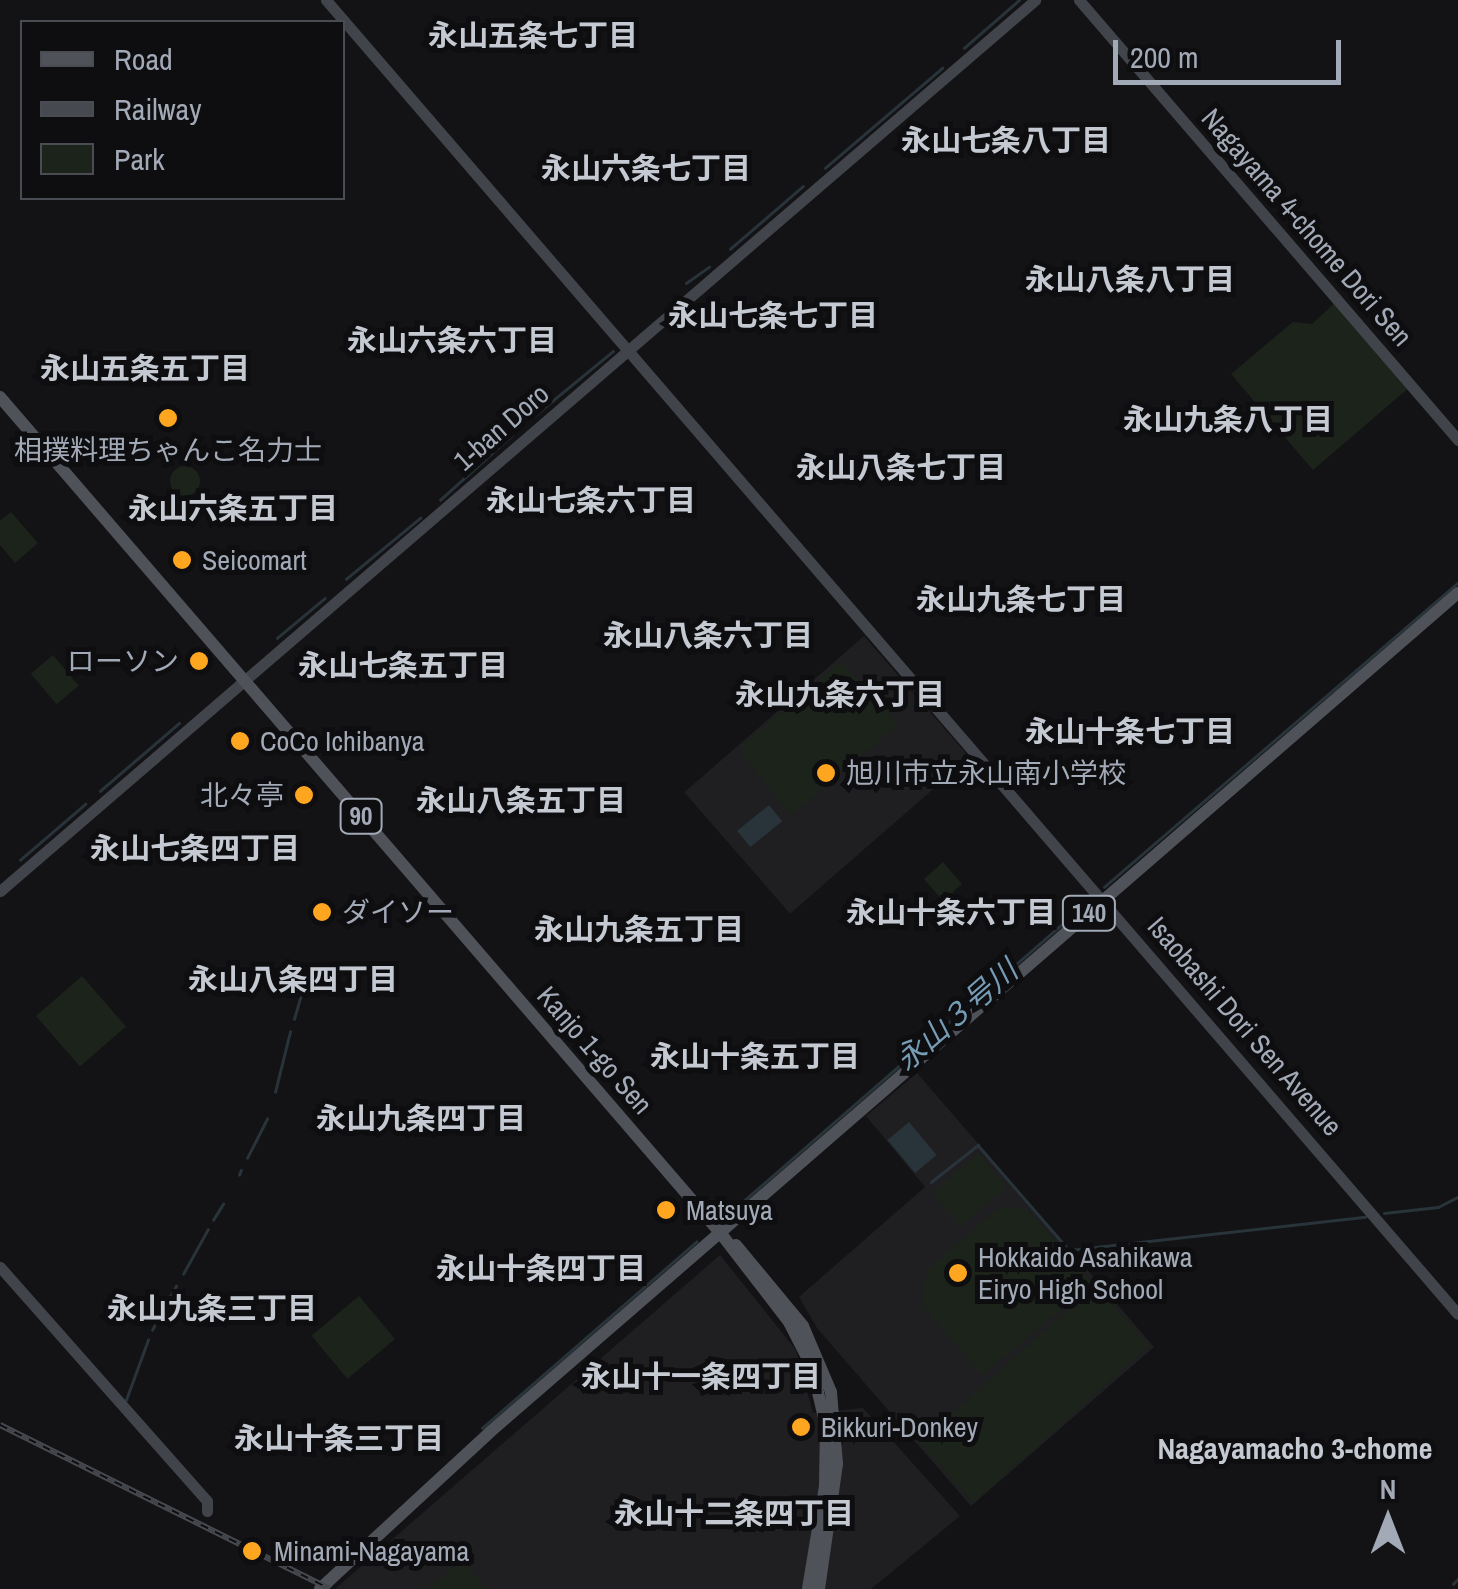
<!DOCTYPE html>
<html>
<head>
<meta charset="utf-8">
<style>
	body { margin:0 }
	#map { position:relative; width:1458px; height:1589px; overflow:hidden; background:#131315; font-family:"Archivo Narrow","Noto Sans JP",sans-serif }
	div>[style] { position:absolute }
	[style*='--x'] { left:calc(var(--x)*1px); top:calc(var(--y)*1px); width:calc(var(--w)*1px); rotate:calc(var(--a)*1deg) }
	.built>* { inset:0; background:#1f1f22; transform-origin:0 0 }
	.green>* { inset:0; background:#1b231b; transform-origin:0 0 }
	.round { border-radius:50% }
	.water>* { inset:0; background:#28333a; transform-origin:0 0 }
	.stream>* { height:2.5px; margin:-1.25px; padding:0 1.25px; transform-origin:1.25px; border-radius:1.25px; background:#28333a }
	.secondary>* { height:11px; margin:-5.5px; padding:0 5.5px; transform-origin:5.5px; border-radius:5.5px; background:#41444a }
	.primary>* { height:12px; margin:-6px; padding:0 6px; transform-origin:6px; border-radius:6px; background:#4f5259 }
	.rail>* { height:6px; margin-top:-3px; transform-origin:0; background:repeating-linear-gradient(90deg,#0e0e10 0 8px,#46494f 0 16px); box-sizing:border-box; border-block:2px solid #46494f }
	.dots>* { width:28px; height:28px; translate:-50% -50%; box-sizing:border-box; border:5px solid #0e0e10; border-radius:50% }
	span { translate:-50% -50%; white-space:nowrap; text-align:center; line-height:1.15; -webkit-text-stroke:10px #0e0e10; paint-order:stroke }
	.shield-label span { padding:2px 8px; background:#0e0e10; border:2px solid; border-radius:8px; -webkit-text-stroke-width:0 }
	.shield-label { font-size:25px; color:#a3aab7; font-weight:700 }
	.street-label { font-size:28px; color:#a3aab7 }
	.poi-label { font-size:28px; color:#a3aab7 }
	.left { translate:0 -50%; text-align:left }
	.right { translate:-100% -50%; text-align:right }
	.neighbourhood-label { font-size:30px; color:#c4c9d2; font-weight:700 }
	.water-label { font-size:30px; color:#769cb6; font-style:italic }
	.legend { position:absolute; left:20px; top:20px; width:325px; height:180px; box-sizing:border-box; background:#0e0e10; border:2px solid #4a4c53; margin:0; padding:12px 18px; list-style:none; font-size:30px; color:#a3aab7 }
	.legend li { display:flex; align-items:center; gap:20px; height:50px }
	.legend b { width:50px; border:2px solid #4a4c53 }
	.north { position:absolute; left:1338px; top:1469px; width:100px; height:100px; -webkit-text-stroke:8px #0e0e10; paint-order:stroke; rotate:0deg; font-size:28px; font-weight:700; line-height:40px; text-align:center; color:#a3aab7 }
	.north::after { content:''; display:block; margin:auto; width:35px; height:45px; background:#a3aab7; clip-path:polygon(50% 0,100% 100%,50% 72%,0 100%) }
	.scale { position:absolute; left:1113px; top:40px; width:228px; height:45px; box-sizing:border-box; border:5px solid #a3aab7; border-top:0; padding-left:12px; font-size:30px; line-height:35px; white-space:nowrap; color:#a3aab7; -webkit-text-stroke:8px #0e0e10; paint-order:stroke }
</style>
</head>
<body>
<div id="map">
	<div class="built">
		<div style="left:864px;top:636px;width:161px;height:238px;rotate:49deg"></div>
		<div style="clip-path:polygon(917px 1073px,1154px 1347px,971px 1506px,817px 1328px,799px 1297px,925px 1187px,866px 1116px)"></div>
		<div style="clip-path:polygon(720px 1255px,796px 1350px,813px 1413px,863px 1408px,960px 1516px,871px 1589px,335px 1589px)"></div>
	</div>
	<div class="green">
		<div style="clip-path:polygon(1337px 301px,1411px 386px,1313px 470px,1231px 374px,1293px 322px,1312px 324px)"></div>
		<div class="round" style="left:170px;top:466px;width:30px;height:30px"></div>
		<div style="clip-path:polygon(11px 512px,38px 543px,15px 563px,0 545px,0 521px)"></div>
		<div style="left:53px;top:655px;width:40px;height:29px;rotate:50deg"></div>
		<div style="clip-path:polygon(841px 661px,899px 724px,792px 815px,743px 756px,743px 744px)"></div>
		<div style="clip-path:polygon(943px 862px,962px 884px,953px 892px,968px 910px,958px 918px,924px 879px)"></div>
		<div style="left:82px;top:976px;width:67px;height:61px;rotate:49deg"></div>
		<div style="left:978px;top:1153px;width:44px;height:61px;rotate:49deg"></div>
		<div style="clip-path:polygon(1000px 1207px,1026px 1208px,1093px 1283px,982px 1375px,922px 1305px,923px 1284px,929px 1277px,925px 1272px)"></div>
		<div style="left:1095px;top:1285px;width:81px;height:236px;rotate:48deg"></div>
		<div style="left:359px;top:1296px;width:56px;height:62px;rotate:50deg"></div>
		<div style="clip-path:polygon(462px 1560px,487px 1589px,427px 1589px)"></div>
	</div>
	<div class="water">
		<div style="left:769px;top:805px;width:21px;height:41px;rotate:51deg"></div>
		<div style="left:909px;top:1122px;width:43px;height:28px;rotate:50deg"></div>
	</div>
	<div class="stream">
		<div style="--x:964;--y:48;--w:73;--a:-41.1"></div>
		<div style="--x:825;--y:168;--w:154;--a:-40.5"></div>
		<div style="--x:730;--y:249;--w:96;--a:-40.8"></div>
		<div style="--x:686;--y:283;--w:28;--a:-35"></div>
		<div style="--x:534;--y:416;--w:102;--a:-39.4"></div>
		<div style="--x:440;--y:500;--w:97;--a:-42.1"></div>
		<div style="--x:346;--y:579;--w:96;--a:-39.5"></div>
		<div style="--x:277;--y:638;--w:62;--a:-39.8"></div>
		<div style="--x:100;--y:791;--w:104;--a:-40.7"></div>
		<div style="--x:20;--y:860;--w:86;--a:-40.7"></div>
		<div style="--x:1104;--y:887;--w:467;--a:-40.7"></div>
		<div style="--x:294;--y:1019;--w:57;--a:-73.8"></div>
		<div style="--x:275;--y:1092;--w:62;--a:-76"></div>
		<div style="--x:247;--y:1158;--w:44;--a:-62.9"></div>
		<div style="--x:239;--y:1175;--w:5;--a:-68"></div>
		<div style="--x:931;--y:1182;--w:60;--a:-38.2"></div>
		<div style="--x:978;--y:1145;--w:139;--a:49.1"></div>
		<div style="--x:1069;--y:1250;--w:298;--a:-6.4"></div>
		<div style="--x:732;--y:1211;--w:476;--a:-41"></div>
		<div style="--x:1384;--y:1213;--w:54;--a:-6.3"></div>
		<div style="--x:1438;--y:1207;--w:22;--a:-27"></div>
		<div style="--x:213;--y:1220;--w:19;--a:-58"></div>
		<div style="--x:183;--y:1274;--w:51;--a:-60.9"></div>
		<div style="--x:152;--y:1330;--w:50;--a:-61.4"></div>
		<div style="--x:126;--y:1400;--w:64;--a:-69.9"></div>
		<div style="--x:482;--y:1428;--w:284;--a:-41"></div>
		<div style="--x:1453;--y:1584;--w:7;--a:-45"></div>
	</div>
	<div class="secondary">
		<div style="--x:326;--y:0;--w:1734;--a:49.26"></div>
		<div style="--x:1079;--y:0;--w:581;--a:49.26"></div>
		<div style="--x:0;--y:891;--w:1366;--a:-40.72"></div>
		<div style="--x:0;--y:1267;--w:312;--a:48.5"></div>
		<div style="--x:207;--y:1501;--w:10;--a:90"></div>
	</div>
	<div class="primary">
		<div style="--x:0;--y:397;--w:1106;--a:49.25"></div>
		<div style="--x:722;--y:1235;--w:110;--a:52.4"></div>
		<div style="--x:789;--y:1322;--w:51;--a:62.9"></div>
		<div style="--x:812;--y:1367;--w:61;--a:76.7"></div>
		<div style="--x:826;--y:1426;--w:60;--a:91"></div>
		<div style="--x:825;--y:1486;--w:104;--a:99.4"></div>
		<div style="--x:736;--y:1245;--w:105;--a:50.4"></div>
		<div style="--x:803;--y:1326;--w:72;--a:67"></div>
		<div style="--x:831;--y:1392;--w:72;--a:85.2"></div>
		<div style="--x:837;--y:1464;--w:126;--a:98.2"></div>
		<div style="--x:320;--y:1589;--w:231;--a:-42.7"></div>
		<div style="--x:490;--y:1432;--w:1281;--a:-40.92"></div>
	</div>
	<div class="rail">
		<div style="--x:0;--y:1425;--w:369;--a:26.4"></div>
	</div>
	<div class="dots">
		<div style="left:168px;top:418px;background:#ffa621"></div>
		<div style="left:182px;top:560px;background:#ffa621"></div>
		<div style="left:199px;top:661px;background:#ffa621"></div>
		<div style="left:240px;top:741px;background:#ffa621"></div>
		<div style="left:826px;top:773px;background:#ffa621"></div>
		<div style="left:304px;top:795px;background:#ffa621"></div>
		<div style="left:322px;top:912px;background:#ffa621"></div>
		<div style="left:666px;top:1210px;background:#ffa621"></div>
		<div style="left:958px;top:1273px;background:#ffa621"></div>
		<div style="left:801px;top:1427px;background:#ffa621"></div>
		<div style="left:252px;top:1551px;background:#ffa621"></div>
	</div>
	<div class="shield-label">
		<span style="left:361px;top:816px">90</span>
		<span style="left:1089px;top:913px">140</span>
	</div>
	<div class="street-label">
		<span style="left:1307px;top:227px;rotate:49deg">Nagayama 4-chome Dori Sen</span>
		<span style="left:501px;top:427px;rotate:-41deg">1-ban Doro</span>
		<span style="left:1245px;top:1026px;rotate:49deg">Isaobashi Dori Sen Avenue</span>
		<span style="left:595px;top:1050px;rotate:49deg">Kanjo 1-go Sen</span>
	</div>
	<div class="poi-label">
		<span style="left:168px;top:450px">相撲料理ちゃんこ名力士</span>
		<span class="left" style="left:202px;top:560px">Seicomart</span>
		<span class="right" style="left:179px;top:661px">ローソン</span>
		<span class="left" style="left:260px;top:741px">CoCo Ichibanya</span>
		<span class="left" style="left:846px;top:773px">旭川市立永山南小学校</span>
		<span class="right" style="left:284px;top:795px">北々亭</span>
		<span class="left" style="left:342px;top:912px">ダイソー</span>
		<span class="left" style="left:686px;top:1210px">Matsuya</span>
		<span class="left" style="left:978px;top:1273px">Hokkaido Asahikawa<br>Eiryo High School</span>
		<span class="left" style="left:821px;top:1427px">Bikkuri-Donkey</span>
		<span class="left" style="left:274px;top:1551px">Minami-Nagayama</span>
	</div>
	<div class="neighbourhood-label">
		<span style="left:533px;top:35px">永山五条七丁目</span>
		<span style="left:1006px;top:140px">永山七条八丁目</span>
		<span style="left:646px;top:168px">永山六条七丁目</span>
		<span style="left:1130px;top:279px">永山八条八丁目</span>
		<span style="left:773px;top:315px">永山七条七丁目</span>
		<span style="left:452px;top:340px">永山六条六丁目</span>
		<span style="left:145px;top:368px">永山五条五丁目</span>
		<span style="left:1228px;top:419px">永山九条八丁目</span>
		<span style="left:901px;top:467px">永山八条七丁目</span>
		<span style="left:591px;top:500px">永山七条六丁目</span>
		<span style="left:233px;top:508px">永山六条五丁目</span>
		<span style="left:1021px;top:599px">永山九条七丁目</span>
		<span style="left:708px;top:635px">永山八条六丁目</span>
		<span style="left:403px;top:665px">永山七条五丁目</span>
		<span style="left:840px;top:694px">永山九条六丁目</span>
		<span style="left:1130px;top:731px">永山十条七丁目</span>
		<span style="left:521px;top:800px">永山八条五丁目</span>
		<span style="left:195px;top:848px">永山七条四丁目</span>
		<span style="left:951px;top:912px">永山十条六丁目</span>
		<span style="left:639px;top:929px">永山九条五丁目</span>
		<span style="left:293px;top:979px">永山八条四丁目</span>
		<span style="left:755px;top:1056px">永山十条五丁目</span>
		<span style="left:421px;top:1118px">永山九条四丁目</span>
		<span style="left:541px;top:1268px">永山十条四丁目</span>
		<span style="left:212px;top:1308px">永山九条三丁目</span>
		<span style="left:701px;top:1376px">永山十一条四丁目</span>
		<span style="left:339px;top:1438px">永山十条三丁目</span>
		<span style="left:1295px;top:1448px">Nagayamacho 3-chome</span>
		<span style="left:734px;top:1513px">永山十二条四丁目</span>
	</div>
	<div class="water-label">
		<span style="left:956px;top:1015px;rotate:-41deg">永山３号川</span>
	</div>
	<ul class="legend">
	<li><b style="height:12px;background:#4f5259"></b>Road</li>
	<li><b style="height:12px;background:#46494f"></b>Railway</li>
	<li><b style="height:28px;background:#1b231b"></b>Park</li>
	</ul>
	<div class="north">N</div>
	<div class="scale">200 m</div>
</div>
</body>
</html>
